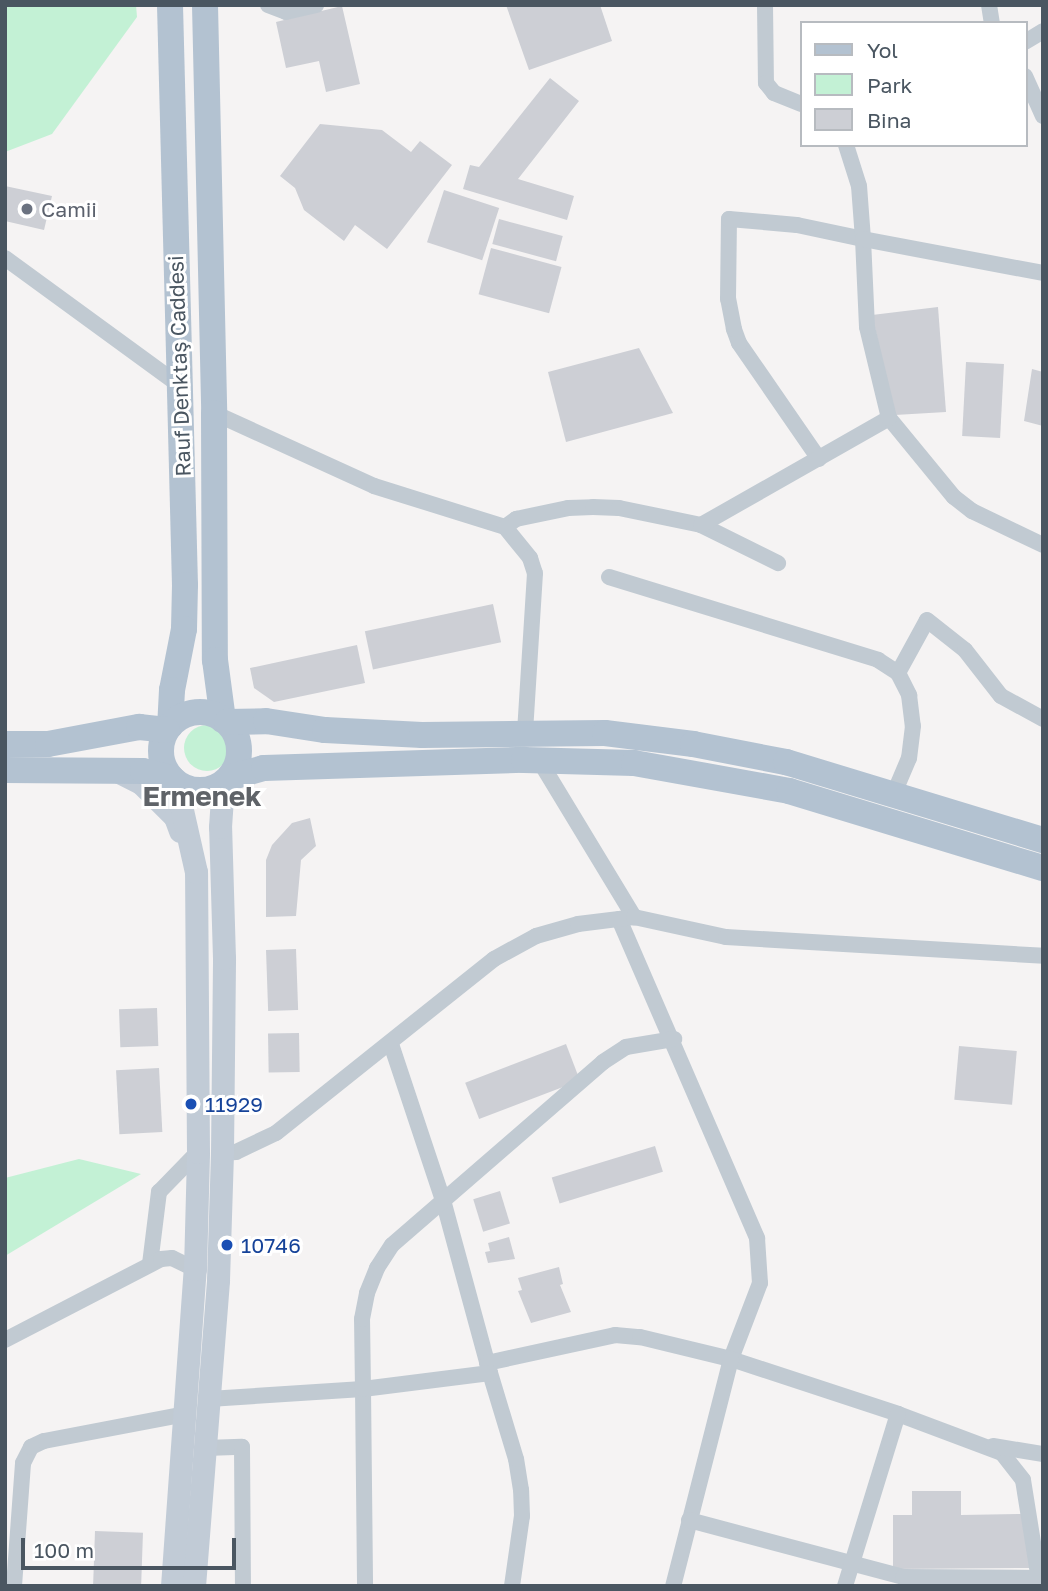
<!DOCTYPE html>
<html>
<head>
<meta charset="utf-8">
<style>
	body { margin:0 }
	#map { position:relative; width:1048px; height:1591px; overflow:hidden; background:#f5f3f3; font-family:"Golos Text",sans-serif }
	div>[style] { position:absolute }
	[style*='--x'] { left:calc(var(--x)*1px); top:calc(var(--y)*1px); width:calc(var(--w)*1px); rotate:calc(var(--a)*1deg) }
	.green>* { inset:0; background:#c3f1d5 }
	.round { border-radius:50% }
	.building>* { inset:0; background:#cdcfd5; transform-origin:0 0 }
	.street>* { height:16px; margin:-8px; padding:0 8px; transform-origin:8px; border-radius:8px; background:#c1cad2 }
	.secondary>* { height:23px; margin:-11.5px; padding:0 11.5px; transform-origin:11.5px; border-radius:11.5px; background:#c1cbd6 }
	.primary>* { height:26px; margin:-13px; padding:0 13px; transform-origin:13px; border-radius:13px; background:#b3c2d1 }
	.primary>.ring { margin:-13px; padding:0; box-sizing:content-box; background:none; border:26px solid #b3c2d1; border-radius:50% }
	.dots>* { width:19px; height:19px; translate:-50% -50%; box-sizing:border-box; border:4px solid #fff; border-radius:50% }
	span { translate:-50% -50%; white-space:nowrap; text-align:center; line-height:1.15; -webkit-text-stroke:6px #fff; paint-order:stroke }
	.worship-label { font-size:21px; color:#5b616d }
	.left { translate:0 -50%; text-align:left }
	.street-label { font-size:21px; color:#4a5661 }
	.transit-label { font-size:21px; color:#164399 }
	.district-label { font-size:28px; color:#5f6368; font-weight:700 }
	.frame { position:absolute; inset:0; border:7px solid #4a5661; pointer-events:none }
	.legend { position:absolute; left:800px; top:21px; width:228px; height:126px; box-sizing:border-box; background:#fff; border:2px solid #b7bbc0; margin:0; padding:9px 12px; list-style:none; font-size:21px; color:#4a5661 }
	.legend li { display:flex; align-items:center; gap:14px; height:35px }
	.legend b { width:35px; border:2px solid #b7bbc0 }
	.scale { position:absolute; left:21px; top:1538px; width:215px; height:32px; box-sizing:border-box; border:4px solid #4a5661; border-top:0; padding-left:9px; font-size:21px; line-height:24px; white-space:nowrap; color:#4a5661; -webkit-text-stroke:5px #fff; paint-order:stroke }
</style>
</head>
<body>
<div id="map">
	<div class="green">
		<div style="clip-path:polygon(5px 5px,136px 5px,137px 17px,52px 134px,5px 152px)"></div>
		<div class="round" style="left:184px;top:725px;width:46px;height:46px"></div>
		<div style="clip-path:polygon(79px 1159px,141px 1174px,5px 1256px,5px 1178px)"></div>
	</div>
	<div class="building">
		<div style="clip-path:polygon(506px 5px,600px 5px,612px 41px,529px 70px)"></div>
		<div style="clip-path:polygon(342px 6px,360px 84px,326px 92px,319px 61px,286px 68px,276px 22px)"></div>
		<div style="clip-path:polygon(550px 78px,579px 101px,518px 179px,574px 196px,567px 220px,463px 189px,470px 165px,479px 167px)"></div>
		<div style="clip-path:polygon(320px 124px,382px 130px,411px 152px,420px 141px,452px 165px,387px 249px,355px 225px,344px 241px,304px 210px,295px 188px,280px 176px)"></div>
		<div style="clip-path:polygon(5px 186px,52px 196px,44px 230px,5px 221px)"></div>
		<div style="left:444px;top:190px;width:58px;height:55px;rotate:18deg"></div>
		<div style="left:499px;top:219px;width:66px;height:26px;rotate:15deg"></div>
		<div style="left:491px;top:248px;width:73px;height:48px;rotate:15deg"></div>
		<div style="clip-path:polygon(938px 307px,946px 412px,895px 415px,872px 315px)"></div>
		<div style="clip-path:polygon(639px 348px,673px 413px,566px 442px,548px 372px)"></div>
		<div style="left:966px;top:362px;width:38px;height:74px;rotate:3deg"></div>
		<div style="clip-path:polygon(1032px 369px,1043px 372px,1043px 426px,1024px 421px)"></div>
		<div style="left:493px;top:604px;width:39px;height:131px;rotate:78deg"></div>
		<div style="clip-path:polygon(357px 645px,365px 683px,274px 702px,254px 688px,250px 668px)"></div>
		<div style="clip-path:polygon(310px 818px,316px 846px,301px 860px,296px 916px,266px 917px,266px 860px,272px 845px,292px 823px)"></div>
		<div style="left:296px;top:949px;width:61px;height:30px;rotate:88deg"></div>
		<div style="left:157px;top:1008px;width:38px;height:38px;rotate:88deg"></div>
		<div style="left:299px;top:1033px;width:39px;height:31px;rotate:89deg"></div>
		<div style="left:566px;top:1044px;width:39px;height:108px;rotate:69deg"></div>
		<div style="left:959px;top:1046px;width:58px;height:54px;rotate:5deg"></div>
		<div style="left:159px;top:1068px;width:64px;height:43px;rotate:87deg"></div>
		<div style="left:655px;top:1146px;width:27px;height:108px;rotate:73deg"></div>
		<div style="left:500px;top:1191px;width:34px;height:28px;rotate:73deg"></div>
		<div style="clip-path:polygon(509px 1237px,515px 1259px,488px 1263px,485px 1252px,490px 1251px,488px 1243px)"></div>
		<div style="clip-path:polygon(559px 1267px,563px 1284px,560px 1285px,571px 1312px,531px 1323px,518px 1291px,522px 1290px,518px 1278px)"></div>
		<div style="clip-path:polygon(912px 1491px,961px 1491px,961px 1515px,1021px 1514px,1030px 1568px,893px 1569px,893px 1515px,912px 1515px)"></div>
		<div style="left:95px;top:1531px;width:48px;height:55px;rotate:2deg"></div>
	</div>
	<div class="street">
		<div style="--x:268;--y:5;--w:19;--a:21"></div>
		<div style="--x:286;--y:12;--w:31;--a:-13"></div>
		<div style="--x:765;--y:5;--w:78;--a:89.3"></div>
		<div style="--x:766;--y:83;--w:13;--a:51"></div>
		<div style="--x:774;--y:93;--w:29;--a:22"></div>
		<div style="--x:989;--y:5;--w:18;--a:81"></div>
		<div style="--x:1025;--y:42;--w:21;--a:-31"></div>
		<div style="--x:1025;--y:76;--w:44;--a:65.8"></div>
		<div style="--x:5;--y:258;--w:215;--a:36.1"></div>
		<div style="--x:214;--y:413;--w:176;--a:24.5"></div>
		<div style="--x:374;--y:486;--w:137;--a:17.4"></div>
		<div style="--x:505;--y:527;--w:40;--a:51"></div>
		<div style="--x:530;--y:558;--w:16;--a:72"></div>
		<div style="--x:535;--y:573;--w:159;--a:93.6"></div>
		<div style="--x:889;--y:418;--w:102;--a:50.6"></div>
		<div style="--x:954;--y:497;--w:23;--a:38"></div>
		<div style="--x:972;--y:511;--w:79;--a:25.6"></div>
		<div style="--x:819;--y:459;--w:141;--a:-124.6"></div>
		<div style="--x:739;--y:343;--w:15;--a:-110"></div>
		<div style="--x:734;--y:329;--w:31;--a:-101"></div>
		<div style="--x:728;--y:299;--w:80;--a:-89.3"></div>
		<div style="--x:729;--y:219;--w:68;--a:5"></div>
		<div style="--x:797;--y:225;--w:67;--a:12"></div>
		<div style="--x:863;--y:239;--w:53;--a:-94.3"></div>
		<div style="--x:859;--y:186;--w:43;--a:-107.6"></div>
		<div style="--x:701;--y:525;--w:86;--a:26.3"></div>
		<div style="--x:505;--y:527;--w:14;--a:-36"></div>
		<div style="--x:516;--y:519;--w:53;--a:-11.9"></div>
		<div style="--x:568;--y:508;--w:25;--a:-2"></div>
		<div style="--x:593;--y:507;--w:26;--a:2"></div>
		<div style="--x:619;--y:508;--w:84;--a:11.7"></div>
		<div style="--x:701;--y:525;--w:216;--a:-29.6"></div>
		<div style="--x:889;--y:418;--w:94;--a:-103.6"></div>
		<div style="--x:867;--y:327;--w:88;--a:-92.6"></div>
		<div style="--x:863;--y:239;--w:183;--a:10.7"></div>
		<div style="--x:609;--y:577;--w:282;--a:17.1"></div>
		<div style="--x:878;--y:660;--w:24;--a:33"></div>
		<div style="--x:898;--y:673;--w:25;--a:63"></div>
		<div style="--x:909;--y:695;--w:31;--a:83"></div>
		<div style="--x:913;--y:726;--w:32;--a:97"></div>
		<div style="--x:909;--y:758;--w:39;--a:113"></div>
		<div style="--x:898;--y:673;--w:60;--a:-61.3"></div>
		<div style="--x:927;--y:620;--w:48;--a:38.3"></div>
		<div style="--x:965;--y:650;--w:58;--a:52"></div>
		<div style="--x:1001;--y:696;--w:48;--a:28.7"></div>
		<div style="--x:539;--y:760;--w:184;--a:58.8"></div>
		<div style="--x:619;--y:919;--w:348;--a:66.6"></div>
		<div style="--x:757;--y:1238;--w:45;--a:86.2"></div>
		<div style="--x:760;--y:1283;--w:81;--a:110.9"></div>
		<div style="--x:731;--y:1359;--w:176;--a:18.2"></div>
		<div style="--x:898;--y:1414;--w:111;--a:20.6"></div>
		<div style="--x:1002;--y:1453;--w:34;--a:52"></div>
		<div style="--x:1023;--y:1480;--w:107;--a:80.9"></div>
		<div style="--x:391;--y:1044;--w:164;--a:71.6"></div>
		<div style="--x:443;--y:1200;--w:179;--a:74.8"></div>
		<div style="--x:222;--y:1153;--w:14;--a:-4"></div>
		<div style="--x:236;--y:1152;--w:44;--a:-25.4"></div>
		<div style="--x:276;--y:1133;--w:279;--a:-38.6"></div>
		<div style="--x:494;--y:959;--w:48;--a:-28.7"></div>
		<div style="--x:536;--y:936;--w:44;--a:-15.9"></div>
		<div style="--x:578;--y:924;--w:56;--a:-7.1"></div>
		<div style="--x:634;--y:917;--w:94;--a:12.3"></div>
		<div style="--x:726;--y:937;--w:318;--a:3.4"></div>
		<div style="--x:150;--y:1264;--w:73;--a:-82.9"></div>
		<div style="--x:159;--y:1192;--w:56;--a:-45.7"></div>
		<div style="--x:5;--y:1340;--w:176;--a:-27.4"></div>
		<div style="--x:161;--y:1259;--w:11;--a:-5"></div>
		<div style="--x:172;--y:1258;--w:25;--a:26"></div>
		<div style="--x:487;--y:1363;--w:131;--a:-12.3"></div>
		<div style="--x:615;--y:1335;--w:25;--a:5"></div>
		<div style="--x:640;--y:1337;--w:94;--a:13.6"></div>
		<div style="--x:731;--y:1359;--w:234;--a:104.3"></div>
		<div style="--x:209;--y:1399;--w:154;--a:-3.7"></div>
		<div style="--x:363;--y:1389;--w:197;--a:89.4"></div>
		<div style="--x:993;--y:1446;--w:51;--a:9.1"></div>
		<div style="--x:205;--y:1448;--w:37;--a:-2"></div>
		<div style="--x:242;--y:1447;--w:139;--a:89.6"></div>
		<div style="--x:689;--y:1520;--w:221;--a:14.9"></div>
		<div style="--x:903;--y:1577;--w:136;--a:0.4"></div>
		<div style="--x:14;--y:1586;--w:123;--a:-85.8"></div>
		<div style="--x:23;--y:1463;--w:18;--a:-63"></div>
		<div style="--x:31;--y:1447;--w:14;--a:-25"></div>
		<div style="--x:44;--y:1441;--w:145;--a:-10.8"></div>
		<div style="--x:512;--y:1586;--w:71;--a:-81.9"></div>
		<div style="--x:522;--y:1516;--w:26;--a:-92"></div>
		<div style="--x:521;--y:1490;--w:31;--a:-99"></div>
		<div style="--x:516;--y:1459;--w:90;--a:-106.8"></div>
		<div style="--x:490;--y:1373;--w:128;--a:172.8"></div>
		<div style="--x:363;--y:1389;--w:70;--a:-90.8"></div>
		<div style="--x:362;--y:1319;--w:26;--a:-79"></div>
		<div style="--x:367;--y:1293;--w:27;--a:-68"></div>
		<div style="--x:377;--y:1268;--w:27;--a:-57"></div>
		<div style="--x:392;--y:1245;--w:279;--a:-40.9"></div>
		<div style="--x:603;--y:1062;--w:27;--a:-33"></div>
		<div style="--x:626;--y:1047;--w:49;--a:-9.5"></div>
		<div style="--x:845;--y:1586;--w:180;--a:-72.9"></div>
	</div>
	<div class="secondary">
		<div style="--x:119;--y:772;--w:25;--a:27"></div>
		<div style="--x:141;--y:783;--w:48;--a:45"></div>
		<div style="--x:175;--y:817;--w:15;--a:70"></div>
		<div style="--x:172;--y:1586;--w:318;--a:-85.9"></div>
		<div style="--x:195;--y:1269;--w:117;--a:-88.5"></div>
		<div style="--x:198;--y:1152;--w:280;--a:-90.4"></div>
		<div style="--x:196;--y:872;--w:91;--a:-102.7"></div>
		<div style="--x:194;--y:1586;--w:307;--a:-85.5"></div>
		<div style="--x:218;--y:1280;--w:127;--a:-88.2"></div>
		<div style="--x:222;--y:1153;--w:195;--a:-89.4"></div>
		<div style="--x:224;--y:958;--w:131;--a:-91.7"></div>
		<div style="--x:220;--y:827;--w:44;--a:-86.1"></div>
	</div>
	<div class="primary">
		<div style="--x:170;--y:5;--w:580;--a:88.52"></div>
		<div style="--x:185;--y:585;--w:44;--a:91.3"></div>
		<div style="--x:184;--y:629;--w:62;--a:101.1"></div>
		<div style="--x:172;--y:690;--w:36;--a:93"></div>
		<div style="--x:205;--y:5;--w:408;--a:88.7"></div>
		<div style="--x:214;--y:413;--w:247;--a:89.8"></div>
		<div style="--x:215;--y:660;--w:61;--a:82.4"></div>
		<div class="ring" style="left:161px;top:712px;width:52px;height:52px"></div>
		<div style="--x:227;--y:722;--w:39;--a:-1"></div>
		<div style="--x:266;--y:721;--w:60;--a:8.7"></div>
		<div style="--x:325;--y:730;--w:97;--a:3"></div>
		<div style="--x:422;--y:735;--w:183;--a:-0.6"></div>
		<div style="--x:605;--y:733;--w:89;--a:7.1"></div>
		<div style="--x:693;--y:744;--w:95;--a:11"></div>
		<div style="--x:786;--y:762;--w:269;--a:16.9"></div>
		<div style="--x:5;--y:744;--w:43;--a:0"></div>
		<div style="--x:48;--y:744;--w:93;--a:-10.6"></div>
		<div style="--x:139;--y:727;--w:28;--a:6"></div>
		<div style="--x:5;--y:770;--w:138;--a:0.4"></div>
		<div style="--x:143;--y:771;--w:30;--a:14"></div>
		<div style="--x:229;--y:778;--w:36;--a:-16"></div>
		<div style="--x:264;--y:768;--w:260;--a:-1.8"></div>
		<div style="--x:524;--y:760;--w:110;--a:1.6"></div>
		<div style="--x:634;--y:763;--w:158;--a:10.2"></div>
		<div style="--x:789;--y:791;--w:265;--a:16.9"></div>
	</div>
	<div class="dots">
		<div style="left:27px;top:209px;background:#6b7280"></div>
		<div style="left:191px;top:1104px;background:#1a4fb4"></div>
		<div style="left:227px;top:1245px;background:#1a4fb4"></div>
	</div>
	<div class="worship-label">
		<span class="left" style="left:41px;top:209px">Camii</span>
	</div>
	<div class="street-label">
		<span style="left:179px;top:366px;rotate:-92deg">Rauf Denktaş Caddesi</span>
	</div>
	<div class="transit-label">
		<span class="left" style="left:205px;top:1104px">11929</span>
		<span class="left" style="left:241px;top:1245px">10746</span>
	</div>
	<div class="district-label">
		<span style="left:202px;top:796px">Ermenek</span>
	</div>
	<div class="frame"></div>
	<ul class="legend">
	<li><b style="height:9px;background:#b3c2d1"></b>Yol</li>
	<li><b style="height:19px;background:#c3f1d5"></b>Park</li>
	<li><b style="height:19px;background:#cdcfd5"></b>Bina</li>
	</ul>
	<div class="scale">100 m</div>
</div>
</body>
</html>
